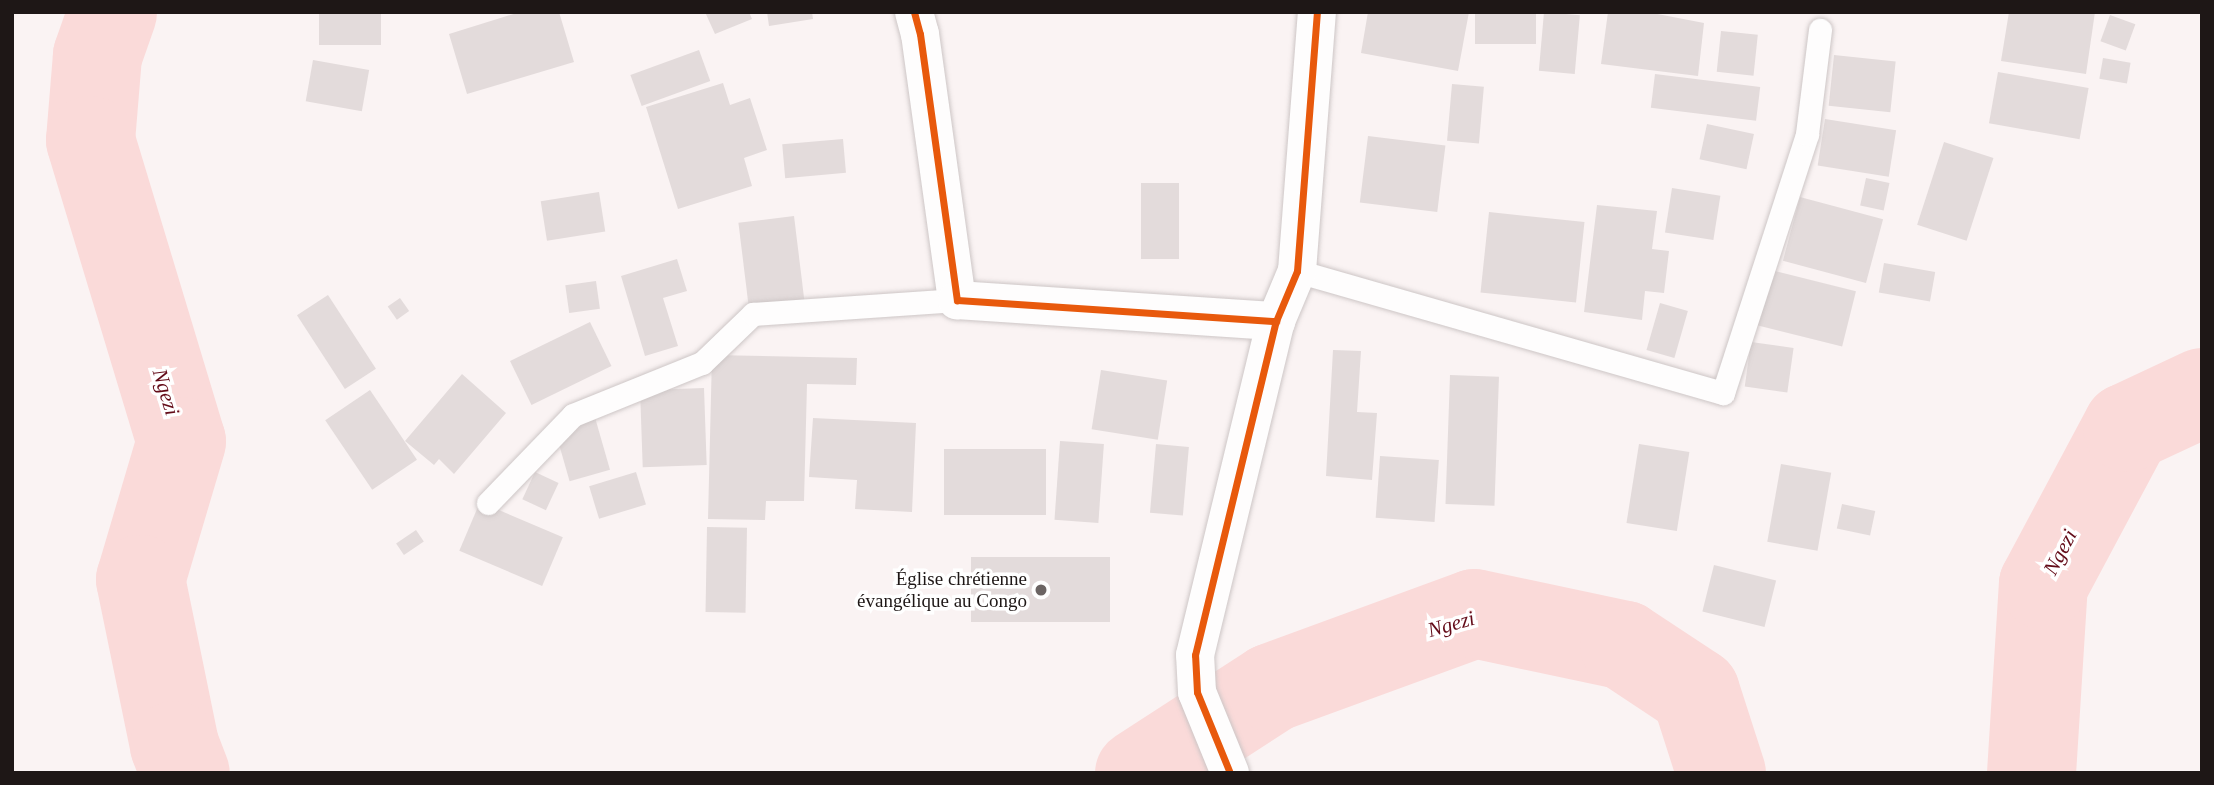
<!DOCTYPE html>
<html>
<head>
<meta charset="utf-8">
<style>
	body { margin:0 }
	#map { position:relative; width:2214px; height:785px; overflow:hidden; background:#faf3f3; font-family:Georgia,serif }
	div>[style] { position:absolute }
	[style*='--x'] { left:calc(var(--x)*1px); top:calc(var(--y)*1px); width:calc(var(--w)*1px); rotate:calc(var(--a)*1deg) }
	.river>* { height:89px; margin:-44.5px; padding:0 44.5px; transform-origin:44.5px; border-radius:44.5px; background:#fadad9 }
	.building>* { inset:0; background:#e3dbdb; transform-origin:0 0 }
	.roads { filter:drop-shadow(0 0 2px #cdc6c6) drop-shadow(0 0 2px #cdc6c6) }
	.service>* { height:23px; margin:-11.5px; padding:0 11.5px; transform-origin:11.5px; border-radius:11.5px; background:#fefdfd }
	.minor>* { height:38px; margin:-19px; padding:0 19px; transform-origin:19px; border-radius:19px; background:#fefdfd }
	.cycleway>* { height:7px; margin:-3.5px; padding:0 3.5px; transform-origin:3.5px; border-radius:3.5px; background:#e8590c }
	.dots>* { width:19px; height:19px; translate:-50% -50%; box-sizing:border-box; border:4px solid #fff; border-radius:50% }
	span { translate:-50% -50%; white-space:nowrap; text-align:center; line-height:1.15; -webkit-text-stroke:7px #fff; paint-order:stroke }
	.poi-label { font-size:19px; color:#1e1716 }
	.right { translate:-100% -50%; text-align:right }
	.water-label { font-size:21px; color:#630b18; font-style:italic }
	.frame { position:absolute; inset:0; border:14px solid #1e1716; pointer-events:none }
</style>
</head>
<body>
<div id="map">
	<div class="river">
		<div style="--x:112;--y:12;--w:46;--a:109.2"></div>
		<div style="--x:97;--y:55;--w:85;--a:94.7"></div>
		<div style="--x:90;--y:140;--w:314;--a:73.2"></div>
		<div style="--x:181;--y:441;--w:144;--a:106.5"></div>
		<div style="--x:140;--y:579;--w:169;--a:78.4"></div>
		<div style="--x:174;--y:745;--w:30;--a:69"></div>
		<div style="--x:1139;--y:773;--w:158;--a:-32.9"></div>
		<div style="--x:1272;--y:687;--w:215;--a:-20.1"></div>
		<div style="--x:1474;--y:613;--w:153;--a:12"></div>
		<div style="--x:1624;--y:645;--w:85;--a:33.5"></div>
		<div style="--x:1695;--y:692;--w:85;--a:72.2"></div>
		<div style="--x:2031;--y:773;--w:189;--a:-86.4"></div>
		<div style="--x:2043;--y:584;--w:178;--a:-61.9"></div>
		<div style="--x:2127;--y:427;--w:83;--a:-25"></div>
	</div>
	<div class="building">
		<div style="left:319px;top:12px;width:62px;height:33px"></div>
		<div style="clip-path:polygon(520px 12px,559px 12px,574px 62px,467px 94px,449px 34px)"></div>
		<div style="clip-path:polygon(705px 12px,749px 12px,752px 19px,715px 34px)"></div>
		<div style="clip-path:polygon(767px 12px,812px 12px,813px 19px,769px 26px)"></div>
		<div style="clip-path:polygon(1368px 12px,1469px 12px,1458px 71px,1361px 53px)"></div>
		<div style="left:1475px;top:12px;width:61px;height:32px"></div>
		<div style="left:1544px;top:12px;width:36px;height:59px;rotate:5deg"></div>
		<div style="clip-path:polygon(1608px 12px,1647px 12px,1704px 23px,1698px 76px,1601px 64px)"></div>
		<div style="clip-path:polygon(2009px 12px,2095px 12px,2086px 74px,2001px 61px)"></div>
		<div style="left:2110px;top:15px;width:27px;height:28px;rotate:20deg"></div>
		<div style="left:1721px;top:31px;width:37px;height:41px;rotate:6deg"></div>
		<div style="left:699px;top:50px;width:33px;height:73px;rotate:70deg"></div>
		<div style="left:1834px;top:55px;width:62px;height:51px;rotate:6deg"></div>
		<div style="left:2103px;top:58px;width:28px;height:21px;rotate:10deg"></div>
		<div style="left:313px;top:60px;width:57px;height:42px;rotate:10deg"></div>
		<div style="left:1998px;top:72px;width:92px;height:52px;rotate:10deg"></div>
		<div style="left:1655px;top:74px;width:106px;height:34px;rotate:7deg"></div>
		<div style="clip-path:polygon(723px 83px,730px 105px,750px 98px,767px 150px,744px 158px,752px 186px,678px 209px,646px 107px)"></div>
		<div style="left:1452px;top:84px;width:32px;height:57px;rotate:5deg"></div>
		<div style="left:1825px;top:119px;width:72px;height:47px;rotate:9deg"></div>
		<div style="left:1707px;top:124px;width:48px;height:36px;rotate:12deg"></div>
		<div style="left:1368px;top:136px;width:78px;height:67px;rotate:7deg"></div>
		<div style="left:843px;top:139px;width:34px;height:61px;rotate:85deg"></div>
		<div style="left:1944px;top:142px;width:52px;height:87px;rotate:18deg"></div>
		<div style="left:1866px;top:178px;width:24px;height:28px;rotate:12deg"></div>
		<div style="left:1141px;top:183px;width:38px;height:76px"></div>
		<div style="left:1672px;top:188px;width:49px;height:45px;rotate:9deg"></div>
		<div style="left:599px;top:192px;width:40px;height:59px;rotate:81deg"></div>
		<div style="left:1800px;top:197px;width:86px;height:66px;rotate:15deg"></div>
		<div style="clip-path:polygon(1597px 205px,1657px 211px,1652px 249px,1669px 251px,1664px 293px,1645px 291px,1642px 320px,1584px 312px)"></div>
		<div style="left:1489px;top:212px;width:96px;height:81px;rotate:6deg"></div>
		<div style="left:794px;top:216px;width:101px;height:56px;rotate:83deg"></div>
		<div style="clip-path:polygon(677px 259px,687px 291px,663px 298px,678px 346px,645px 356px,621px 276px)"></div>
		<div style="left:1884px;top:263px;width:52px;height:30px;rotate:10deg"></div>
		<div style="left:1755px;top:266px;width:104px;height:57px;rotate:14deg"></div>
		<div style="left:596px;top:281px;width:28px;height:31px;rotate:82deg"></div>
		<div style="left:328px;top:295px;width:88px;height:37px;rotate:57deg"></div>
		<div style="left:400px;top:298px;width:16px;height:15px;rotate:55deg"></div>
		<div style="left:1660px;top:303px;width:29px;height:49px;rotate:16deg"></div>
		<div style="left:590px;top:322px;width:49px;height:89px;rotate:64deg"></div>
		<div style="left:1751px;top:342px;width:43px;height:45px;rotate:8deg"></div>
		<div style="clip-path:polygon(1333px 350px,1361px 351px,1357px 412px,1377px 413px,1372px 480px,1326px 476px)"></div>
		<div style="clip-path:polygon(712px 355px,857px 358px,856px 385px,807px 384px,804px 501px,766px 501px,765px 520px,708px 519px)"></div>
		<div style="left:1101px;top:370px;width:67px;height:60px;rotate:9deg"></div>
		<div style="clip-path:polygon(462px 374px,506px 413px,454px 474px,439px 459px,434px 465px,405px 441px)"></div>
		<div style="left:1450px;top:375px;width:49px;height:129px;rotate:2deg"></div>
		<div style="left:704px;top:388px;width:77px;height:64px;rotate:88deg"></div>
		<div style="left:370px;top:390px;width:84px;height:54px;rotate:56deg"></div>
		<div style="left:594px;top:414px;width:58px;height:42px;rotate:74deg"></div>
		<div style="clip-path:polygon(813px 418px,916px 423px,912px 512px,855px 509px,857px 480px,809px 477px)"></div>
		<div style="left:1060px;top:441px;width:44px;height:79px;rotate:4deg"></div>
		<div style="left:1156px;top:444px;width:33px;height:69px;rotate:5deg"></div>
		<div style="left:1639px;top:444px;width:51px;height:80px;rotate:9deg"></div>
		<div style="left:944px;top:449px;width:102px;height:66px"></div>
		<div style="left:1380px;top:456px;width:59px;height:62px;rotate:4deg"></div>
		<div style="left:1781px;top:464px;width:51px;height:79px;rotate:10deg"></div>
		<div style="left:535px;top:472px;width:26px;height:30px;rotate:25deg"></div>
		<div style="left:636px;top:472px;width:34px;height:49px;rotate:73deg"></div>
		<div style="left:480px;top:502px;width:90px;height:53px;rotate:23deg"></div>
		<div style="left:1842px;top:504px;width:34px;height:25px;rotate:12deg"></div>
		<div style="left:707px;top:527px;width:40px;height:85px;rotate:1deg"></div>
		<div style="left:416px;top:530px;width:14px;height:24px;rotate:56deg"></div>
		<div style="left:1110px;top:557px;width:65px;height:139px;rotate:90deg"></div>
		<div style="left:1714px;top:565px;width:64px;height:48px;rotate:14deg"></div>
	</div>
	<div class="roads">
		<div class="service">
			<div style="--x:1297;--y:271;--w:443;--a:16"></div>
			<div style="--x:1723;--y:393;--w:272;--a:-72"></div>
			<div style="--x:1807;--y:134;--w:105;--a:-82.9"></div>
			<div style="--x:488;--y:503;--w:122;--a:-46"></div>
			<div style="--x:573;--y:415;--w:139;--a:-22"></div>
			<div style="--x:702;--y:363;--w:71;--a:-43.9"></div>
			<div style="--x:753;--y:314;--w:204;--a:-3.9"></div>
		</div>
		<div class="minor">
			<div style="--x:914;--y:12;--w:23;--a:75"></div>
			<div style="--x:920;--y:34;--w:269;--a:82.1"></div>
			<div style="--x:957;--y:300;--w:320;--a:3.8"></div>
			<div style="--x:1230;--y:773;--w:87;--a:-112.2"></div>
			<div style="--x:1197;--y:692;--w:37;--a:-93"></div>
			<div style="--x:1195;--y:655;--w:344;--a:-76.4"></div>
			<div style="--x:1276;--y:321;--w:54;--a:-67.2"></div>
			<div style="--x:1297;--y:271;--w:260;--a:-85.6"></div>
		</div>
	</div>
	<div class="cycleway">
		<div style="--x:914;--y:12;--w:23;--a:75"></div>
		<div style="--x:920;--y:34;--w:269;--a:82.1"></div>
		<div style="--x:957;--y:300;--w:320;--a:3.8"></div>
		<div style="--x:1230;--y:773;--w:87;--a:-112.2"></div>
		<div style="--x:1197;--y:692;--w:37;--a:-93"></div>
		<div style="--x:1195;--y:655;--w:344;--a:-76.4"></div>
		<div style="--x:1276;--y:321;--w:54;--a:-67.2"></div>
		<div style="--x:1297;--y:271;--w:260;--a:-85.6"></div>
	</div>
	<div class="dots">
		<div style="left:1041px;top:590px;background:#6b6463"></div>
	</div>
	<div class="poi-label">
		<span class="right" style="left:1027px;top:590px">Église chrétienne<br>évangélique au Congo</span>
	</div>
	<div class="water-label">
		<span style="left:166px;top:392px;rotate:73deg">Ngezi</span>
		<span style="left:2060px;top:552px;rotate:-62deg">Ngezi</span>
		<span style="left:1451px;top:624px;rotate:-16deg">Ngezi</span>
	</div>
	<div class="frame"></div>
</div>
</body>
</html>
